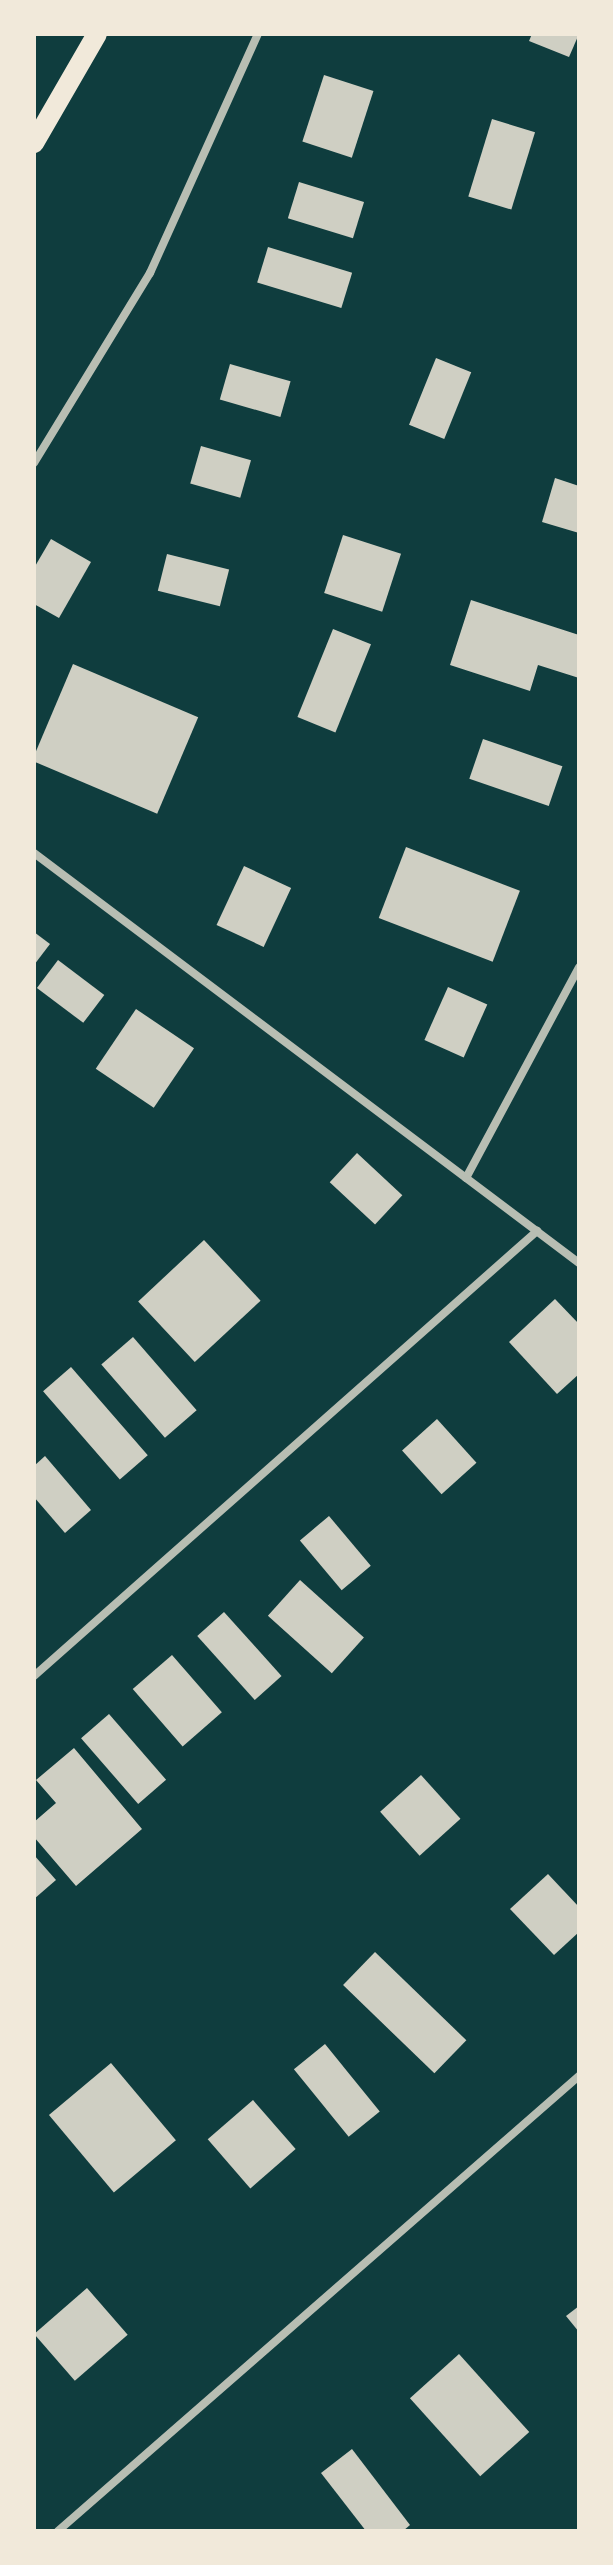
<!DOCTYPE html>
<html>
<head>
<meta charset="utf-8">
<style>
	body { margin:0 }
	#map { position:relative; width:613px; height:2565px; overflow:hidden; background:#0f3d3e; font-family:Inter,sans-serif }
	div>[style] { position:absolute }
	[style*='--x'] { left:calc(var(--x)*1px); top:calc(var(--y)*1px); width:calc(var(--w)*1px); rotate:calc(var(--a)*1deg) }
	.building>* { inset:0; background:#cfcfc3; transform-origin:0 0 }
	.minor>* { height:8px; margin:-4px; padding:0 4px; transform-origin:4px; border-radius:4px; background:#b8beb3 }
	.primary>* { height:20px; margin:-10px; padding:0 10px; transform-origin:10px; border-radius:10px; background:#f1e9da }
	span { translate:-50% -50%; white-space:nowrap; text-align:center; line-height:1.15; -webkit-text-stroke:8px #f1e9da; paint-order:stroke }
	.frame { position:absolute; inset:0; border:36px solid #f1e9da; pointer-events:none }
</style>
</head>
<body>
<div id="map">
	<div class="building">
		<div style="clip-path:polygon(532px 34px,579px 34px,569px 57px,529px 41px)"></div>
		<div style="left:324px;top:75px;width:52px;height:70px;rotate:18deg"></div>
		<div style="left:492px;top:119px;width:45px;height:81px;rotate:17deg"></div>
		<div style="left:299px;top:182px;width:68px;height:38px;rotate:17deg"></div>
		<div style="left:268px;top:247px;width:88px;height:37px;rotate:17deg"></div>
		<div style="left:436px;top:358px;width:38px;height:72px;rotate:22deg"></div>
		<div style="left:230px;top:364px;width:63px;height:37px;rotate:16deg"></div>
		<div style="left:201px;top:446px;width:52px;height:39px;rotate:16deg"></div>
		<div style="clip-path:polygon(555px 478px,579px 486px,579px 533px,542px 522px)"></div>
		<div style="left:343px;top:535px;width:61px;height:61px;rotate:18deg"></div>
		<div style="clip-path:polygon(51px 539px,91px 562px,59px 618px,34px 604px,34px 568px)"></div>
		<div style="left:167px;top:554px;width:64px;height:38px;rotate:14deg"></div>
		<div style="clip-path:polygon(471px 600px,579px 635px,579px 678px,538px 665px,530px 691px,450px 665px)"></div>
		<div style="left:333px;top:629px;width:41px;height:95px;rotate:22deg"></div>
		<div style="left:73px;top:664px;width:136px;height:105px;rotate:23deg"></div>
		<div style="left:483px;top:739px;width:84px;height:42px;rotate:19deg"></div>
		<div style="left:406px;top:847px;width:122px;height:76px;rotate:21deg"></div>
		<div style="left:244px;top:866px;width:52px;height:65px;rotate:25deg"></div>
		<div style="clip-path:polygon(34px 932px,50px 944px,34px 965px)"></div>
		<div style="left:58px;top:960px;width:58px;height:35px;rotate:37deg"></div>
		<div style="left:448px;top:987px;width:43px;height:58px;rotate:24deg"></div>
		<div style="left:136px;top:1009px;width:70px;height:72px;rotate:34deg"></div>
		<div style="left:357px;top:1153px;width:62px;height:40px;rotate:43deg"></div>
		<div style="left:204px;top:1240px;width:83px;height:90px;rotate:47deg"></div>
		<div style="clip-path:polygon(555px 1299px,579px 1324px,579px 1374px,557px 1394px,509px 1342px)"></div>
		<div style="left:133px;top:1337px;width:97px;height:42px;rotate:49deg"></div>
		<div style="left:71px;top:1367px;width:117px;height:37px;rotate:49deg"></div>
		<div style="left:437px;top:1419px;width:59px;height:47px;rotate:48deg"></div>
		<div style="clip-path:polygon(45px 1456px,91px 1510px,65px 1533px,34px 1497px,34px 1466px)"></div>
		<div style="left:329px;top:1516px;width:65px;height:38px;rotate:50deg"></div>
		<div style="left:300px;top:1580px;width:86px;height:48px;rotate:42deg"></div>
		<div style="left:224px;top:1612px;width:86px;height:36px;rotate:48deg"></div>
		<div style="left:172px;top:1655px;width:76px;height:52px;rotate:49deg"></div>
		<div style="left:109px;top:1714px;width:87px;height:37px;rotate:49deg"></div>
		<div style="clip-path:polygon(74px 1748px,142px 1829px,76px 1886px,34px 1837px,34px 1822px,56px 1803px,36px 1780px)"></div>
		<div style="left:421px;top:1775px;width:59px;height:55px;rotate:48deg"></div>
		<div style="clip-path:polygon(34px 1855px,56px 1880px,34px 1899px)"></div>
		<div style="clip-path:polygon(548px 1874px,579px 1907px,579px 1932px,554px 1955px,510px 1909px)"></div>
		<div style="left:375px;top:1952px;width:127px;height:46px;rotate:44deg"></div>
		<div style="left:325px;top:2044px;width:87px;height:40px;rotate:51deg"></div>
		<div style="left:111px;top:2063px;width:101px;height:81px;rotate:50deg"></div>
		<div style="left:253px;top:2100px;width:65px;height:60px;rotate:49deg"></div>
		<div style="left:87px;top:2288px;width:62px;height:70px;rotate:49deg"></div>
		<div style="clip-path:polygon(579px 2306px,579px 2332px,566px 2316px)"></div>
		<div style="left:459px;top:2354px;width:105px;height:66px;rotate:48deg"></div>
		<div style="clip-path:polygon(352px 2449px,410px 2525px,403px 2531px,366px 2531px,321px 2473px)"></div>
	</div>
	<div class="minor">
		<div style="--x:34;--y:463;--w:223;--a:-58.6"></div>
		<div style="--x:150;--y:273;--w:262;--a:-65.7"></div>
		<div style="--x:34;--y:853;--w:682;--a:36.95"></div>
		<div style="--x:466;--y:1178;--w:239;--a:-61.8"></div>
		<div style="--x:34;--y:1676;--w:672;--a:-41.5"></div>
		<div style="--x:58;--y:2531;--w:692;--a:-41.13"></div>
	</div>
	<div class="primary">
		<div style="--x:34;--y:143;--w:126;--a:-60"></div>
	</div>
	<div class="frame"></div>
</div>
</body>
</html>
